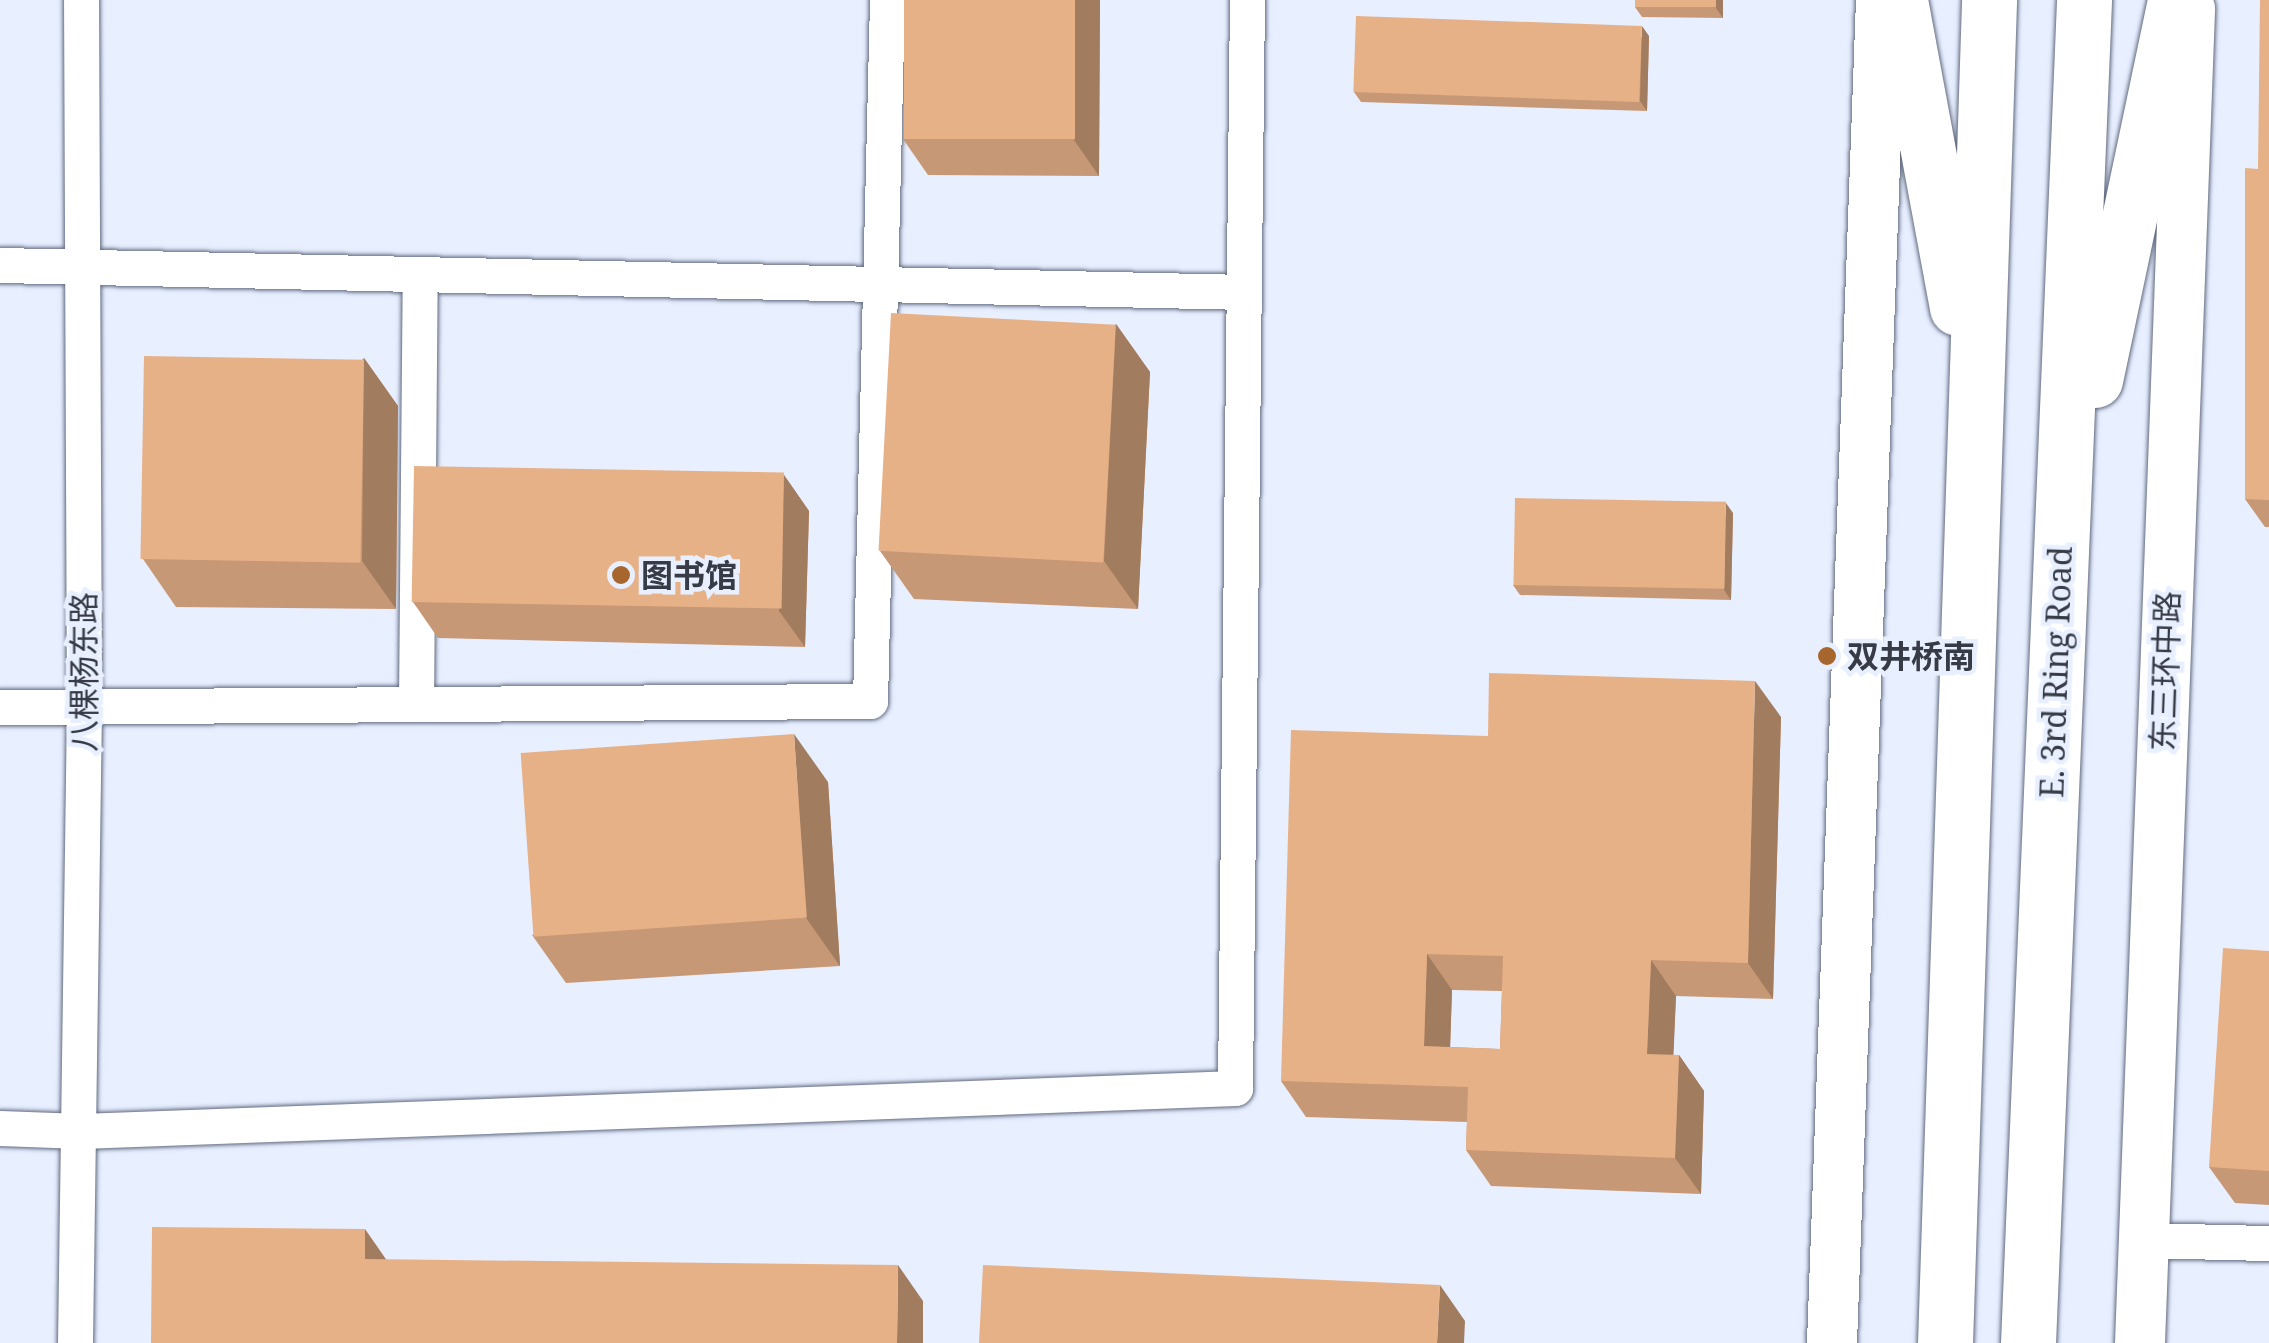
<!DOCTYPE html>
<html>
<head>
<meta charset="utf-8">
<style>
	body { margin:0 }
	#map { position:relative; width:2269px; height:1343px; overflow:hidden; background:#e8efff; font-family:"Noto Serif","Noto Sans SC",serif }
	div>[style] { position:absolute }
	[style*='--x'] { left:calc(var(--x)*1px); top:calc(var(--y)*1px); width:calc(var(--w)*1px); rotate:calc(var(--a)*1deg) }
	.roads { filter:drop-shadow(0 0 2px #606a80) drop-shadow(0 0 2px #606a80) }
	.street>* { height:35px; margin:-17.5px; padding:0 17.5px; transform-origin:17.5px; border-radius:17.5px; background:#fff }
	.secondary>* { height:50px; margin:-25px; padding:0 25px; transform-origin:25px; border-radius:25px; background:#fff }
	.highway>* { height:55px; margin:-27.5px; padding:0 27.5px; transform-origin:27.5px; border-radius:27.5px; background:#fff }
	.wall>* { inset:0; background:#c79875 }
	.shaded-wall>* { inset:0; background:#a27c5f }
	.building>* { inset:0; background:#e7b188; transform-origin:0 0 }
	.dots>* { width:28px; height:28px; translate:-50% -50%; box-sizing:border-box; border:5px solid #e8efff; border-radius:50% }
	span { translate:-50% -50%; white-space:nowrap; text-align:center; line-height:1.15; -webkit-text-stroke:9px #e8efff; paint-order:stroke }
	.poi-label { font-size:32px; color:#373b46; font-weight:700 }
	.left { translate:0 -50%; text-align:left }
	.street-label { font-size:32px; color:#373b46 }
</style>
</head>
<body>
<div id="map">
	<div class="roads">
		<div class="street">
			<div style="--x:0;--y:265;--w:1243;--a:1.24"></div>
			<div style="--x:416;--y:704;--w:430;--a:-89.5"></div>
			<div style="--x:0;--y:707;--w:870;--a:-0.4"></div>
			<div style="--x:870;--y:701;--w:701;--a:-88.61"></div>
			<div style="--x:0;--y:1128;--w:81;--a:2.1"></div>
			<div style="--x:81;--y:1131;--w:1155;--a:-2.13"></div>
			<div style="--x:1235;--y:1088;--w:1088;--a:-89.37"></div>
			<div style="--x:2143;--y:1240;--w:126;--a:1.4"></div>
			<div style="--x:75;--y:1343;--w:634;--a:-89.19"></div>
			<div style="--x:84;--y:709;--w:709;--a:-90.24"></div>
		</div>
		<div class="secondary">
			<div style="--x:1832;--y:1343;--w:1344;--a:-87.91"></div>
			<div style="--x:2140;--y:1343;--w:1335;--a:-87.85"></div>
		</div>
		<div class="highway">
			<div style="--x:1900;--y:0;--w:313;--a:79.5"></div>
			<div style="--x:2095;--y:380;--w:388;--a:-78.1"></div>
			<div style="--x:1945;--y:1343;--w:1344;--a:-88.12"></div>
			<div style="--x:2028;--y:1343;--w:1344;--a:-87.61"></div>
		</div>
	</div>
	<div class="wall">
		<div style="clip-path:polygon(1100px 0,1099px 176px,928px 175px,903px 139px)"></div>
		<div style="clip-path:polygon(1723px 0,1723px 18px,1642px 17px,1635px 7px)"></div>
		<div style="clip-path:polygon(2269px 0,2269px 527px,2265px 527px,2245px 499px,2258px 169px)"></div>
		<div style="clip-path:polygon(1649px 36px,1647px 111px,1361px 102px,1354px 92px)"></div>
		<div style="clip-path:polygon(1116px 324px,1150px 372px,1138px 609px,914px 599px,880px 551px)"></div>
		<div style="clip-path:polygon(364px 358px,398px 406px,396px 609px,176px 607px,143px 559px)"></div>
		<div style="clip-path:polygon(784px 475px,809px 511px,805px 647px,438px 638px,413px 602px)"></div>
		<div style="clip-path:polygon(1733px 513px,1731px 600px,1520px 595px,1513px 585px)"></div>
		<div style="clip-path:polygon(evenodd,1781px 717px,1773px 999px,1676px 996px,1673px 1055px,1679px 1055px,1704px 1091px,1701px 1194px,1491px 1186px,1466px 1150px,1467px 1122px,1306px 1117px,1281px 1081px,1488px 736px,1781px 717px,1452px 990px,1502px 991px,1500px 1049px,1450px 1047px,1452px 990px)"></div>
		<div style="clip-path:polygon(828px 782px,840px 966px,566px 983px,532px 935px)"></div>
		<div style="clip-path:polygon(2269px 951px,2269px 1205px,2235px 1203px,2209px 1167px)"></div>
	</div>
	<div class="shaded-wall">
		<div style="clip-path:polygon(1075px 0,1100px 0,1099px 176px,1074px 140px)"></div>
		<div style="clip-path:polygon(1716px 0,1723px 0,1723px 18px,1716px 8px)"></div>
		<div style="clip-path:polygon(1642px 26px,1649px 36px,1647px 111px,1640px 101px)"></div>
		<div style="clip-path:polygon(1116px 324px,1150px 372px,1138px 609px,1104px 561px)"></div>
		<div style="clip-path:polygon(364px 358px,398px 406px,396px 609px,362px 561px)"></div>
		<div style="clip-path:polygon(784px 475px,809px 511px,805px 647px,779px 611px)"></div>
		<div style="clip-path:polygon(1726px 503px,1733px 513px,1731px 600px,1724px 590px)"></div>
		<div style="clip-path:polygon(1755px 681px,1781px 717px,1773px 999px,1748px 963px)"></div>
		<div style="clip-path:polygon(794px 734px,828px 782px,840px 966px,806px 918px)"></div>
		<div style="clip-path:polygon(1427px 954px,1452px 990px,1449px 1082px,1424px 1046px)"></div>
		<div style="clip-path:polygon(1651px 960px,1676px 996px,1672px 1090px,1647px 1054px)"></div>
		<div style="clip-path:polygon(1679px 1055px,1704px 1091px,1701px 1194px,1675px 1158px)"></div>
		<div style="clip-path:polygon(365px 1229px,390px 1265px,365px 1259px)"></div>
		<div style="clip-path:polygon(898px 1265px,923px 1301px,923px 1343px,897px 1343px)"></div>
		<div style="clip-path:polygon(1440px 1285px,1465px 1321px,1464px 1343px,1437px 1343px)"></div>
	</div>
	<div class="building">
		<div style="left:904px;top:0;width:171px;height:139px"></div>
		<div style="left:1635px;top:0;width:81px;height:7px"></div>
		<div style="clip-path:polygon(2260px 0,2269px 0,2269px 500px,2245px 499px,2245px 168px,2258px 169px)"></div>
		<div style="left:1356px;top:16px;width:286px;height:76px;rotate:2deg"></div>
		<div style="left:891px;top:313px;width:225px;height:238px;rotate:3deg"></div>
		<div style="left:144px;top:356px;width:220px;height:203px;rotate:1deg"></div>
		<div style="left:414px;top:466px;width:370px;height:136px;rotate:1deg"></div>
		<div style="left:1515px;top:498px;width:211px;height:87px;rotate:1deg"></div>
		<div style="clip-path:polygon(evenodd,1489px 673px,1755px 681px,1748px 963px,1651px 960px,1647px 1054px,1679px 1055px,1675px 1158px,1466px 1150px,1468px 1087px,1281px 1081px,1291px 730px,1488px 736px,1489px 673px,1427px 954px,1503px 956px,1500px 1049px,1424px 1046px,1427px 954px)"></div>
		<div style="left:794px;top:734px;width:184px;height:274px;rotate:86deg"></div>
		<div style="clip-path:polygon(2223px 948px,2269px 951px,2269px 1171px,2209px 1167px)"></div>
		<div style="clip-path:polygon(152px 1227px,365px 1229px,365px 1259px,898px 1265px,897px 1343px,151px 1343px)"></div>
		<div style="clip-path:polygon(983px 1265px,1440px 1285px,1437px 1343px,979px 1343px)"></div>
	</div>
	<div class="dots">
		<div style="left:621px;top:575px;background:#a6662e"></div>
		<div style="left:1827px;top:656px;background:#a6662e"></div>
	</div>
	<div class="poi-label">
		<span class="left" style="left:641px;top:575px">图书馆</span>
		<span class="left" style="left:1847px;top:656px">双井桥南</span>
	</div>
	<div class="street-label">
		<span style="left:2165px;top:671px;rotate:-88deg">东三环中路</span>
		<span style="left:84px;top:672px;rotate:-90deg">八棵杨东路</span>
		<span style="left:2056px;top:672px;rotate:-88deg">E. 3rd Ring Road</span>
	</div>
</div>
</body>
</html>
